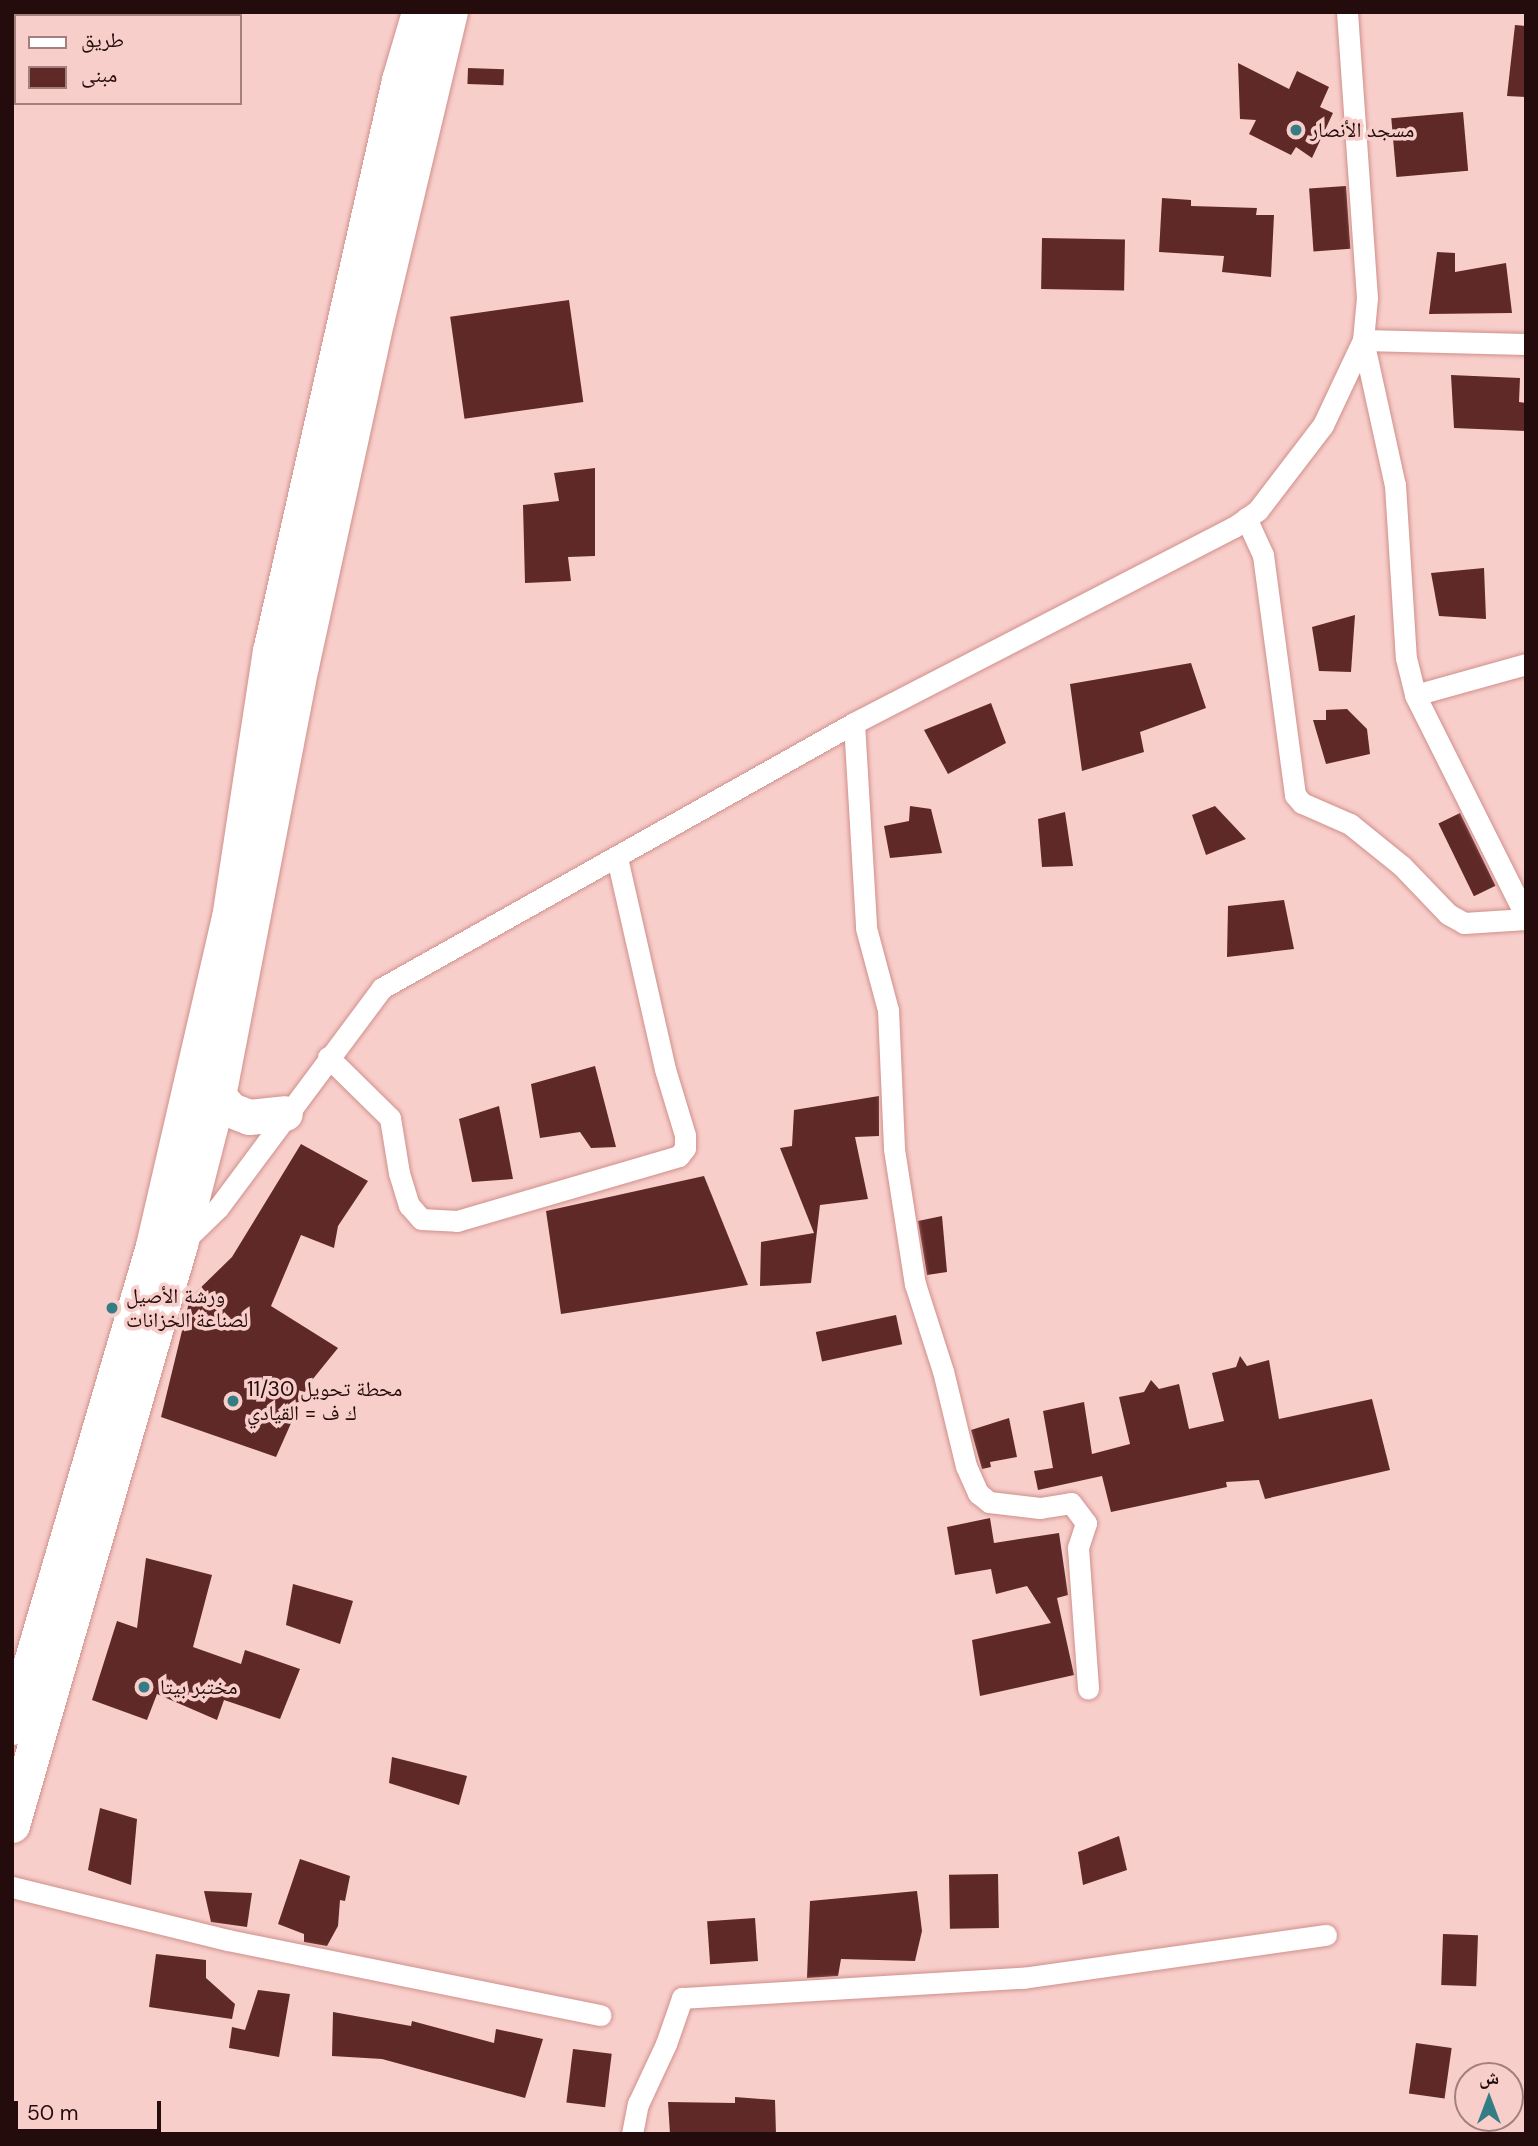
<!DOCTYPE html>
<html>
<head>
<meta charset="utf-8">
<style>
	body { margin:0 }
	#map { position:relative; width:1538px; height:2146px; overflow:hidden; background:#f8cecb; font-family:"DM Sans","Noto Naskh Arabic",sans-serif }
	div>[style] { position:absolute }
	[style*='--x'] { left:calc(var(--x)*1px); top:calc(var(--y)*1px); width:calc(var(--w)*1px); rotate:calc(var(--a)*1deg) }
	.building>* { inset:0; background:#5f2927; transform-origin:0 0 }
	.roads { filter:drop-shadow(0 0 2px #d0908b) drop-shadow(0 0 2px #d0908b) }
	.minor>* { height:21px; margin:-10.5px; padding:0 10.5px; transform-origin:10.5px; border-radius:10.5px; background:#fff }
	.trunk>* { height:35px; margin:-17.5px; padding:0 17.5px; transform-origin:17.5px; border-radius:17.5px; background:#fff }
	.dots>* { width:19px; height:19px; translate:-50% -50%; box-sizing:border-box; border:4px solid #f8cecb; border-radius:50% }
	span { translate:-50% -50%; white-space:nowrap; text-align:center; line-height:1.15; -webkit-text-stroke:7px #f8cecb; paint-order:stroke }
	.poi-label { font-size:21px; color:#230c0b }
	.left { translate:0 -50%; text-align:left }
	.frame { position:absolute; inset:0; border:14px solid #230c0b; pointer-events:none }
	.legend { position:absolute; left:14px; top:14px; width:228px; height:91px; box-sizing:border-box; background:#f8cecb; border:2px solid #a3807e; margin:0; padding:9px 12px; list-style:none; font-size:21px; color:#230c0b }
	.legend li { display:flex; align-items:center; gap:14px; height:35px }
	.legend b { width:35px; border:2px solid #a3807e }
	.north { position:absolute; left:1454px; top:2062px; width:70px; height:70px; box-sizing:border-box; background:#f8cecb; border:2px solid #a3807e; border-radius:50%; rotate:0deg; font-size:19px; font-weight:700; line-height:28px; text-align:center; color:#230c0b }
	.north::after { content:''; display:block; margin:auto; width:24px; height:32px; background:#357d84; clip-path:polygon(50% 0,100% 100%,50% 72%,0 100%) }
	.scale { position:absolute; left:14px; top:2101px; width:147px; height:32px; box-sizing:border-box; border:4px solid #230c0b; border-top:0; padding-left:9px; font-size:21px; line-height:24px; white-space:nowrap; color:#230c0b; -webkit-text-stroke:5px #f8cecb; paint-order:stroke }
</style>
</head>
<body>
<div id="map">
	<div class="building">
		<div style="clip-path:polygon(1515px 25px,1526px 26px,1526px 97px,1507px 96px)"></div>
		<div style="clip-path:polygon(1238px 63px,1289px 89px,1297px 71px,1329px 87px,1320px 107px,1333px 113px,1312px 158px,1296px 147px,1291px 155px,1249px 134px,1256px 120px,1240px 119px)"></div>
		<div style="left:468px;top:68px;width:36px;height:16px;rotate:2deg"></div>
		<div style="left:1463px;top:112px;width:59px;height:72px;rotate:85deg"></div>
		<div style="left:1346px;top:186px;width:63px;height:37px;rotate:86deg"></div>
		<div style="clip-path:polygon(1162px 198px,1191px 200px,1191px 206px,1257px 208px,1256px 215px,1274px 215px,1271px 277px,1222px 272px,1224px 256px,1159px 252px)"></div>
		<div style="left:1042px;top:238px;width:83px;height:51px;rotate:1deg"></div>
		<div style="clip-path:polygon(1437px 252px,1455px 253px,1455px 272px,1506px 263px,1512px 313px,1429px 314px)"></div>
		<div style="left:569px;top:300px;width:103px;height:120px;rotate:82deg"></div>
		<div style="clip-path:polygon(1451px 375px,1520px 378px,1519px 402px,1526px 403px,1526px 431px,1454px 428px)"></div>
		<div style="clip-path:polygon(595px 468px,595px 556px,568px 557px,571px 581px,525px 583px,523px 505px,559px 501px,554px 473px)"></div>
		<div style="clip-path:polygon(1484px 568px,1486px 619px,1439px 616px,1431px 573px)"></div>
		<div style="clip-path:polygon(1355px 615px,1351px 672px,1319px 671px,1312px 627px)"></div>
		<div style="clip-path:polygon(1191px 663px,1206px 708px,1140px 732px,1144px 752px,1082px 771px,1070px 684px)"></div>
		<div style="clip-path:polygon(991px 703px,1006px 743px,948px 774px,924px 730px)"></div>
		<div style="clip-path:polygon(1347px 709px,1367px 729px,1370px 754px,1326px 764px,1313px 720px,1326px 720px,1326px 710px)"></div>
		<div style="clip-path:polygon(910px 806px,931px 809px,942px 853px,890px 858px,884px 826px,909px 821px)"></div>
		<div style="clip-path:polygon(1215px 806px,1246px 839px,1206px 855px,1192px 815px)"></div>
		<div style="clip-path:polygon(1065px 812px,1073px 866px,1042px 867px,1038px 819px)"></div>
		<div style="left:1460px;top:813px;width:81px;height:24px;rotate:64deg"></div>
		<div style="clip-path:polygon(1284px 900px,1294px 949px,1227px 957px,1228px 906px)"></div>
		<div style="clip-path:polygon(595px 1066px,616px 1147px,591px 1148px,580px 1132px,540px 1138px,531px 1084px)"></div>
		<div style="clip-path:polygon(879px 1096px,879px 1136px,855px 1137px,868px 1199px,820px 1205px,811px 1283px,760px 1286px,761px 1242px,814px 1233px,780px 1148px,792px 1146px,794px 1110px)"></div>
		<div style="clip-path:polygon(499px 1106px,513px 1179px,472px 1182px,459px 1119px)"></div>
		<div style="clip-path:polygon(301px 1144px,368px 1181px,338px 1226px,334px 1248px,301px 1235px,271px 1306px,338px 1348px,308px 1385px,276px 1457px,161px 1417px,190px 1298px,232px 1257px)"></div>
		<div style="clip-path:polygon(704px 1176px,748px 1285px,561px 1314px,546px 1211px)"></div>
		<div style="clip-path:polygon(942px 1216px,947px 1272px,927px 1275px,918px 1221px)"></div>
		<div style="left:896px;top:1315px;width:30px;height:82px;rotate:78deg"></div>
		<div style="clip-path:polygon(1240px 1356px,1247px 1366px,1269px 1360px,1279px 1419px,1372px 1399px,1390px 1470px,1265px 1499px,1259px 1480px,1226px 1482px,1227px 1487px,1111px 1512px,1102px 1476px,1038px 1490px,1034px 1471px,1053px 1468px,1043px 1411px,1084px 1402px,1092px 1454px,1130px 1444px,1119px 1397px,1144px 1392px,1151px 1380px,1159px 1389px,1179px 1384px,1189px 1429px,1224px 1421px,1212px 1373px,1236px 1367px)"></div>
		<div style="clip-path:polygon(1009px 1418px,1017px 1457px,990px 1462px,991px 1467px,982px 1469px,971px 1430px)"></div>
		<div style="clip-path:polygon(990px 1518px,994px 1543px,1059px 1533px,1068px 1595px,1057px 1598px,1074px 1675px,980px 1696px,972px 1640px,1051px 1623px,1027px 1586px,996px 1594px,991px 1569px,955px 1575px,947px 1527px)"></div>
		<div style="clip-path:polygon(146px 1558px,212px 1575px,193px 1647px,241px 1664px,245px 1650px,300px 1669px,280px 1719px,224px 1700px,217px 1720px,157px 1694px,147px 1720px,92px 1700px,117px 1621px,137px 1628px)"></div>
		<div style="clip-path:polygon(293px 1584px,353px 1601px,340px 1644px,286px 1625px)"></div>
		<div style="clip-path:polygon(392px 1757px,467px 1776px,459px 1805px,389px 1783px)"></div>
		<div style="clip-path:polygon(100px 1808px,137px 1819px,131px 1885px,88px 1870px)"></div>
		<div style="clip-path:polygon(1119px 1836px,1127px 1870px,1083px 1885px,1078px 1852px)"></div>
		<div style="clip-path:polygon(300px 1859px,350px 1876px,345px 1901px,340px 1900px,338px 1926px,327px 1946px,304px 1942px,304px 1934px,278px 1924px)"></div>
		<div style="left:998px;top:1874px;width:54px;height:49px;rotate:89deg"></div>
		<div style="clip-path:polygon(204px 1891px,252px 1893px,247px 1927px,211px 1922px)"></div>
		<div style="clip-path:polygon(917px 1891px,922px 1931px,915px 1961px,841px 1959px,838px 1976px,807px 1978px,810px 1901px)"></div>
		<div style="left:755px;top:1918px;width:43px;height:48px;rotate:86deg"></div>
		<div style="left:1443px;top:1934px;width:35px;height:51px;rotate:2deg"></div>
		<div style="clip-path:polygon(156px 1954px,206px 1960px,206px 1978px,235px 2004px,232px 2019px,149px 2007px)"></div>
		<div style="clip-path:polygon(258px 1990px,290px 1994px,279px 2057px,229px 2048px,232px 2027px,245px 2030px)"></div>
		<div style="clip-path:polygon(333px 2012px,411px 2026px,412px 2021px,494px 2043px,496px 2029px,543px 2039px,525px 2098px,382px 2059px,332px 2056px)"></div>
		<div style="left:1416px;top:2043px;width:36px;height:51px;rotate:8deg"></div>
		<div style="left:573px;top:2049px;width:39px;height:54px;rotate:7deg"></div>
		<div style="clip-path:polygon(735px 2097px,775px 2100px,776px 2134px,670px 2134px,668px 2102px,735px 2103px)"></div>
	</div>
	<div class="roads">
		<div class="minor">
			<div style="--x:1526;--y:344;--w:163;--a:-178.6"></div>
			<div style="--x:1363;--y:340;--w:148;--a:77.6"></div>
			<div style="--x:1395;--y:485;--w:173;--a:86.4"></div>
			<div style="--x:1406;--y:658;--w:38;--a:76"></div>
			<div style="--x:1415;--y:695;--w:248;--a:63.4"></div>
			<div style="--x:1246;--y:518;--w:41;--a:65.3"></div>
			<div style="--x:1263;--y:555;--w:242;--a:82.4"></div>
			<div style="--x:1295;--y:795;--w:11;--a:49"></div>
			<div style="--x:1302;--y:803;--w:52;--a:23.6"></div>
			<div style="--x:1350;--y:824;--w:67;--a:38.9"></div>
			<div style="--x:1402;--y:866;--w:66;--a:46.2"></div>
			<div style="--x:1448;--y:914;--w:18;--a:29"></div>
			<div style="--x:1464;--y:923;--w:62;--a:-3.7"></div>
			<div style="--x:1415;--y:695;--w:115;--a:-15.6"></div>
			<div style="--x:854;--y:723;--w:205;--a:86.6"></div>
			<div style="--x:866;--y:928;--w:85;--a:75"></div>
			<div style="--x:888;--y:1010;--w:139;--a:87.5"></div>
			<div style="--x:894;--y:1149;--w:137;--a:81.2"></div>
			<div style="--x:915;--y:1284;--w:91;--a:72.2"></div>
			<div style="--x:943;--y:1371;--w:98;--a:76.4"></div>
			<div style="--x:966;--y:1466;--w:30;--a:66"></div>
			<div style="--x:978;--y:1493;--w:14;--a:39"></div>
			<div style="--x:989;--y:1502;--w:51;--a:6.7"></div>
			<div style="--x:1040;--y:1508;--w:31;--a:-9"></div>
			<div style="--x:1071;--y:1503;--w:25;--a:53"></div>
			<div style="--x:1086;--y:1523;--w:26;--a:108"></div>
			<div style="--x:1078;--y:1548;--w:141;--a:85.9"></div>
			<div style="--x:328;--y:1057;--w:87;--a:44.5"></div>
			<div style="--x:390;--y:1118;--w:56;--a:80.7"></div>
			<div style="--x:399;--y:1173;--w:34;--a:73"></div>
			<div style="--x:409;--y:1205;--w:18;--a:49"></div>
			<div style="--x:421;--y:1219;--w:36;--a:3"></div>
			<div style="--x:457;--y:1221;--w:231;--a:-16.3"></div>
			<div style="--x:679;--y:1156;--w:10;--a:-53"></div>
			<div style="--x:685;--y:1148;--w:13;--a:-90"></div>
			<div style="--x:685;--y:1135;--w:69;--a:-106.9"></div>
			<div style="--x:665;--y:1069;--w:216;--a:-102.8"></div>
			<div style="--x:182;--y:1243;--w:50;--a:-44.2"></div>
			<div style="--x:218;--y:1208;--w:274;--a:-53.3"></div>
			<div style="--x:382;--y:988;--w:541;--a:-29.31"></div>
			<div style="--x:854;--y:723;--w:428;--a:-27.3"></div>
			<div style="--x:1234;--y:527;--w:29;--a:-35"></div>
			<div style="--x:1258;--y:510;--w:107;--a:-52.6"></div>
			<div style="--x:1323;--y:425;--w:94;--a:-64.8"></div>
			<div style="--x:1363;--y:340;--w:42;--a:-84.6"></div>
			<div style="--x:1367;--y:298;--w:287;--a:-94"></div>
			<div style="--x:12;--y:1887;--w:222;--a:13.8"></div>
			<div style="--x:228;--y:1940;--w:380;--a:11.4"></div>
			<div style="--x:632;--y:2134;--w:31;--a:-79"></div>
			<div style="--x:638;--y:2104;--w:66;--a:-65"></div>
			<div style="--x:666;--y:2044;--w:49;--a:-70.8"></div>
			<div style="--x:682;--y:1998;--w:342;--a:-3.4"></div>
			<div style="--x:1023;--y:1978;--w:306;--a:-8.1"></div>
		</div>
		<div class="trunk">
			<div style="--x:218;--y:1096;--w:19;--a:47"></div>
			<div style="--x:231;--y:1110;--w:19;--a:21"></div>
			<div style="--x:249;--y:1117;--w:36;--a:-6"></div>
			<div style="--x:12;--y:1727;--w:501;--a:-73.66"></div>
			<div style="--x:153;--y:1246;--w:337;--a:-77"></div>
			<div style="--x:229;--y:918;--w:270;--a:-81.3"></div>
			<div style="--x:270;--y:651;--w:585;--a:-77.27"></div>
			<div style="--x:399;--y:80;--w:71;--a:-73.6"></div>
			<div style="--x:12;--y:1825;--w:605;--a:-73.87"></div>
			<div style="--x:180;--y:1244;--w:153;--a:-75.6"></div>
			<div style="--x:218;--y:1096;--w:438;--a:-79.1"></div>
			<div style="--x:301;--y:666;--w:356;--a:-77.7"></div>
			<div style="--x:377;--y:318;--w:315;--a:-76.6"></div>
		</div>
	</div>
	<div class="dots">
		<div style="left:1296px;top:130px;background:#357d84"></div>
		<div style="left:112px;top:1308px;background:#357d84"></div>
		<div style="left:233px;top:1401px;background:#357d84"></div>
		<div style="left:144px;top:1687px;background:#357d84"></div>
	</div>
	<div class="poi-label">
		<span class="left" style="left:1310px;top:130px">مسجد الأنصار</span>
		<span class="left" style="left:126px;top:1308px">ورشة الأصيل<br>لصناعة الخزانات</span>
		<span class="left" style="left:247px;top:1401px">محطة تحويل 11/30<br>ك ف = القيادي</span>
		<span class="left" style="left:160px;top:1687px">مختبر بيتا</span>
	</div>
	<div class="frame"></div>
	<ul class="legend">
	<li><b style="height:9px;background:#fff"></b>طريق</li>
	<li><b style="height:19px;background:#5f2927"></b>مبنى</li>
	</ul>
	<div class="north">ش</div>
	<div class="scale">50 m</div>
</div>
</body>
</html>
